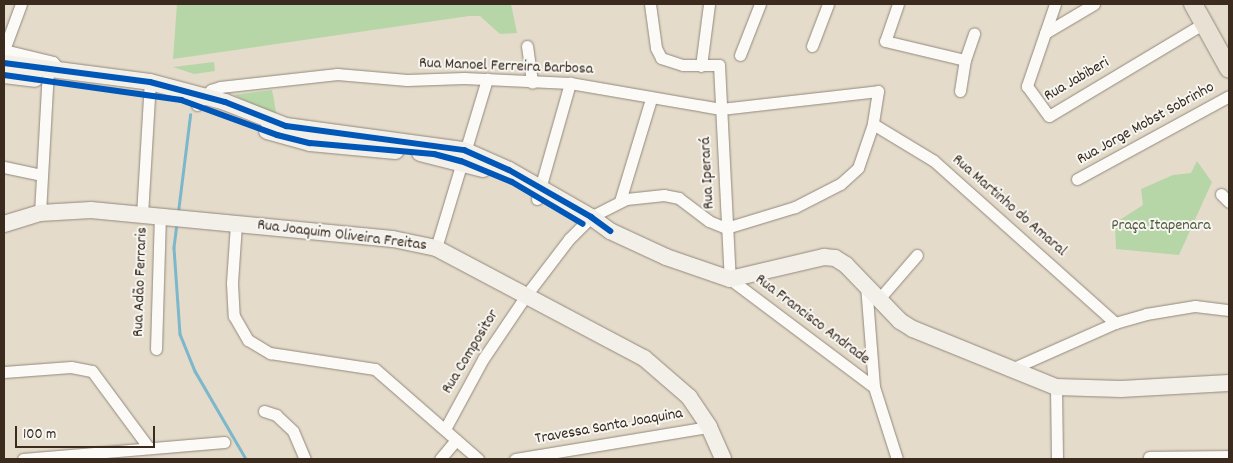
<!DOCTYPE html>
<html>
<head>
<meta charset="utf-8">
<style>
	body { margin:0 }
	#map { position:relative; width:1233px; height:463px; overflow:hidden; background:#e5dbca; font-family:Dekko,sans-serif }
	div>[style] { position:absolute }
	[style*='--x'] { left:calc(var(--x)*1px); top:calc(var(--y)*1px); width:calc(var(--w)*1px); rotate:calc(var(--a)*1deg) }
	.green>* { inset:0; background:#b6d6a7 }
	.stream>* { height:2.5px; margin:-1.25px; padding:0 1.25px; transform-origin:1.25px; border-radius:1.25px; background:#7db7cb }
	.roads { filter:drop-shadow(0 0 1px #91897e) drop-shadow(0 0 1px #91897e) }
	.street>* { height:11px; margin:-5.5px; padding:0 5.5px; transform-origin:5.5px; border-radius:5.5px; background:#fbfaf7 }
	.secondary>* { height:16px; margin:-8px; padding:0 8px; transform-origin:8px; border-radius:8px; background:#f3efe9 }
	.primary>* { height:18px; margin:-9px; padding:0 9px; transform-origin:9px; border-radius:9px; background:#e7e0d3 }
	.cycleway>* { height:6px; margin:-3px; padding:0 3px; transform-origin:3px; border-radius:3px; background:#0057b8 }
	span { translate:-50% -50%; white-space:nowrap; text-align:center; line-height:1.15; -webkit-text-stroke:4px #f6f6f2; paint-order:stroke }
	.street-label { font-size:16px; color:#3b2a1e }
	.park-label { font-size:16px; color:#545c3e }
	.frame { position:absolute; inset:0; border:5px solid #3b2a1e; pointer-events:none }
	.scale { position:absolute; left:15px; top:426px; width:140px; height:22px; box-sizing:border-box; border:2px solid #3b2a1e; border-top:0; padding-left:6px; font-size:15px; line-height:18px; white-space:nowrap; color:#3b2a1e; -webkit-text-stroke:4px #f6f6f2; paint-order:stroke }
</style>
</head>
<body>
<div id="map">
	<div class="green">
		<div style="clip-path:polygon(177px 4px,511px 4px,517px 33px,500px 34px,480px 16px,469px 16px,173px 59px)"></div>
		<div style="clip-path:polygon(214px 62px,215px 71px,194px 74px,173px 67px)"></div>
		<div style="clip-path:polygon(272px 90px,277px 117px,234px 95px)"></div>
		<div style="clip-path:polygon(1197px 161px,1212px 182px,1179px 255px,1116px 249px,1115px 223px,1143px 205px,1141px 189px,1173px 175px,1191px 173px)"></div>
	</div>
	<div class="stream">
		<div style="--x:178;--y:212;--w:98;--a:-82.9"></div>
		<div style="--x:177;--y:223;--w:25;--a:97"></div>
		<div style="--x:174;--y:248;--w:86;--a:86"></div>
		<div style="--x:180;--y:334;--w:40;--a:68"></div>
		<div style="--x:195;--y:371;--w:102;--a:59.9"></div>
	</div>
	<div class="roads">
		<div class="street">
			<div style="--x:21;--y:4;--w:49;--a:110.3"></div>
			<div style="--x:4;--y:50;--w:50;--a:13.8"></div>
			<div style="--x:53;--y:62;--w:11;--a:49"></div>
			<div style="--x:650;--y:4;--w:44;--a:82.2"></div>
			<div style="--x:656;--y:48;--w:11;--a:63"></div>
			<div style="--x:661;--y:58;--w:23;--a:18"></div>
			<div style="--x:683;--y:65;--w:36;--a:0"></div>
			<div style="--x:719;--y:65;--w:214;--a:87.1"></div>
			<div style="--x:730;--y:279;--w:180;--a:36.9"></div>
			<div style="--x:898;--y:4;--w:39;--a:109"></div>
			<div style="--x:885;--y:41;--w:82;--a:13.4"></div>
			<div style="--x:1055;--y:4;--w:87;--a:108.9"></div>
			<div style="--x:1027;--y:86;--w:37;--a:54"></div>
			<div style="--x:1049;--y:116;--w:179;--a:-30.9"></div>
			<div style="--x:1045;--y:33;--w:57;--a:-30.6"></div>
			<div style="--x:527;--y:46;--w:37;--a:82"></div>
			<div style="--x:812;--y:46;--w:45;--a:-69.1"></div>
			<div style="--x:740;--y:55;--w:55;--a:-68.6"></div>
			<div style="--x:701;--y:66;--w:63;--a:-82.6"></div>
			<div style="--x:960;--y:91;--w:31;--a:-81"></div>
			<div style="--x:965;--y:60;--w:28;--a:-71"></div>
			<div style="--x:197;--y:105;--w:21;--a:-47"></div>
			<div style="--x:211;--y:90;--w:9;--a:-18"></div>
			<div style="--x:220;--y:87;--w:118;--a:-6.3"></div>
			<div style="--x:337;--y:74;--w:70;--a:4.9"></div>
			<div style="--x:407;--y:80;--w:57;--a:-2"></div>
			<div style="--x:464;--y:78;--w:106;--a:2.7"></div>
			<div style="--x:570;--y:83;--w:153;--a:9.8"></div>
			<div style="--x:721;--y:109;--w:158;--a:-6.5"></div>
			<div style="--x:878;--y:91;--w:33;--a:99"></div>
			<div style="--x:873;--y:124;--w:46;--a:108.8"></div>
			<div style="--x:858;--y:168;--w:24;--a:138"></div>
			<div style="--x:840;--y:184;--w:51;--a:152.9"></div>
			<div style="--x:795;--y:207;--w:72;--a:163.1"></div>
			<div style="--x:726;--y:228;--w:18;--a:-158"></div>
			<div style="--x:709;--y:221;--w:38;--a:-143"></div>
			<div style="--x:679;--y:198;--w:15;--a:-169"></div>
			<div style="--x:664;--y:195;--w:38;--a:174"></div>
			<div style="--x:626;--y:199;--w:39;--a:153"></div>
			<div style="--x:591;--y:217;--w:31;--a:135"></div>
			<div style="--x:569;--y:239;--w:69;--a:127.4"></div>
			<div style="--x:527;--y:294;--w:78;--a:124.1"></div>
			<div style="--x:483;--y:359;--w:80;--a:118.5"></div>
			<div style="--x:873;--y:124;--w:71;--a:31.2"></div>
			<div style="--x:934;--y:161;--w:243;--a:41.8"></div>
			<div style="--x:4;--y:167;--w:38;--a:12"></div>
			<div style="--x:1077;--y:179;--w:173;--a:-28.6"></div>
			<div style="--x:1221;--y:194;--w:11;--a:45"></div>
			<div style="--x:537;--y:199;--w:121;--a:-74.1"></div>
			<div style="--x:620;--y:201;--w:107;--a:-73.1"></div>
			<div style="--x:40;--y:213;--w:142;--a:-86.8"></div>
			<div style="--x:142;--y:215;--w:133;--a:-86.6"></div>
			<div style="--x:236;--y:224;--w:59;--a:93.9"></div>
			<div style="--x:232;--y:283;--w:33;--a:87"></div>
			<div style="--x:234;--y:316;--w:28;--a:60"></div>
			<div style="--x:248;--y:340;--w:26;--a:31"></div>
			<div style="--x:270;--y:353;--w:106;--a:8.7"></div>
			<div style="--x:375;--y:369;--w:137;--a:41.1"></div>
			<div style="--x:436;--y:248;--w:177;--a:-73.2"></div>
			<div style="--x:866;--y:285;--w:102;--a:85.5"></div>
			<div style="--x:874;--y:387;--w:76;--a:72.3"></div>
			<div style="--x:879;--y:299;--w:58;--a:-49.2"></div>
			<div style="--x:156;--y:349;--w:133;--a:-88.3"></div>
			<div style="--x:1009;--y:370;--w:116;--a:-23.9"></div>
			<div style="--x:1115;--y:323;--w:32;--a:-16"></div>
			<div style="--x:1146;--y:314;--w:50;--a:-9.3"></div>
			<div style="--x:1195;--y:306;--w:34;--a:7"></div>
			<div style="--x:4;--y:372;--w:67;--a:-4.3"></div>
			<div style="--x:71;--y:367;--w:21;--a:11"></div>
			<div style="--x:92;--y:371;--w:96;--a:53.5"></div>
			<div style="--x:1056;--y:387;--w:72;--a:89.2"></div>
			<div style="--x:264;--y:411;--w:13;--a:18"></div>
			<div style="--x:276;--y:415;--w:23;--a:43"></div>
			<div style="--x:293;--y:431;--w:30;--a:67"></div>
			<div style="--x:1149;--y:457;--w:80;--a:-0.7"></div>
			<div style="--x:23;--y:459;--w:202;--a:-4.8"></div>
			<div style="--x:440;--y:459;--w:25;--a:-50"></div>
			<div style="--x:515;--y:459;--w:197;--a:-9.4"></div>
		</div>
		<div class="secondary">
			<div style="--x:4;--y:63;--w:147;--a:7.4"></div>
			<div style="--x:150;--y:82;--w:78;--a:14.9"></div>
			<div style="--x:225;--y:102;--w:66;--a:21.5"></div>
			<div style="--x:286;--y:126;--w:180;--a:7.7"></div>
			<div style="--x:464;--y:150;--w:49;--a:24"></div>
			<div style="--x:509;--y:170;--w:95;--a:29.8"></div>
			<div style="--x:591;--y:217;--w:24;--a:36"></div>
			<div style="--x:610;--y:231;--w:62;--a:24.9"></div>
			<div style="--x:666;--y:257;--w:68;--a:19"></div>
			<div style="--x:730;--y:279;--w:97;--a:-13.2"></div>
			<div style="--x:824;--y:257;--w:11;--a:5"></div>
			<div style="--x:835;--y:258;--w:13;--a:32"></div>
			<div style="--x:846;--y:265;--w:78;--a:46"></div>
			<div style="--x:900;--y:321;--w:15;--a:32"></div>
			<div style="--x:913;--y:329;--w:154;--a:22.1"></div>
			<div style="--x:1056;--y:387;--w:65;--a:1.8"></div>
			<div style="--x:1121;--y:389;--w:108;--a:-3.2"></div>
			<div style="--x:4;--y:75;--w:31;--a:7"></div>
			<div style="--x:267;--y:131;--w:45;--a:15.6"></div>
			<div style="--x:310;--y:143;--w:86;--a:5.3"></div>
			<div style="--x:420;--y:153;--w:65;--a:14.3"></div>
			<div style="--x:4;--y:224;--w:38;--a:-17"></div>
			<div style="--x:40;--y:213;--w:51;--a:-3.4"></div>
			<div style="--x:91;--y:210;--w:303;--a:5.5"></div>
			<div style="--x:393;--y:239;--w:44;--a:11.8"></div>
			<div style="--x:436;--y:248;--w:235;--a:27.9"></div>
			<div style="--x:644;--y:358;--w:60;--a:40.9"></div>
			<div style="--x:689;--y:397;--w:36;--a:56"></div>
			<div style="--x:709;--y:427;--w:35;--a:66"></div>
		</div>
		<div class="primary">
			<div style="--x:1193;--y:4;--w:74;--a:61"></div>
		</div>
	</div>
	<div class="cycleway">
		<div style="--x:4;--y:63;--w:147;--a:7.4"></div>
		<div style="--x:150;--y:82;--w:78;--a:14.9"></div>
		<div style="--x:225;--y:102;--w:66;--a:21.5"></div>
		<div style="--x:286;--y:126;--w:180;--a:7.7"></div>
		<div style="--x:464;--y:150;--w:49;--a:24"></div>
		<div style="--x:509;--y:170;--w:95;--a:29.8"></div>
		<div style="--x:591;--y:217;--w:24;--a:36"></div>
		<div style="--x:4;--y:75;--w:179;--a:8"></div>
		<div style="--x:181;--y:100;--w:102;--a:20"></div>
		<div style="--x:277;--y:135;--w:34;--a:14"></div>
		<div style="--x:310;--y:143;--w:124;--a:5.1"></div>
		<div style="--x:434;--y:154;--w:28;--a:15"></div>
		<div style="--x:461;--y:161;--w:55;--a:22.4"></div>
		<div style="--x:512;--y:182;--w:82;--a:30.6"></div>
	</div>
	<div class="street-label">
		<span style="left:506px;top:67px;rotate:2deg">Rua Manoel Ferreira Barbosa</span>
		<span style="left:1077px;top:80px;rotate:-30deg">Rua Jabiberi</span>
		<span style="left:1146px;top:124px;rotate:-29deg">Rua Jorge Mobst Sobrinho</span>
		<span style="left:708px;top:173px;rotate:-93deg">Rua Iperará</span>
		<span style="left:1009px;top:206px;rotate:41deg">Rua Martinho do Amaral</span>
		<span style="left:342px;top:236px;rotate:7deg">Rua Joaquim Oliveira Freitas</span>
		<span style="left:141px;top:282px;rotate:-88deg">Rua Adão Ferraris</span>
		<span style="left:812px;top:320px;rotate:37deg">Rua Francisco Andrade</span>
		<span style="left:471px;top:352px;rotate:-59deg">Rua Compositor</span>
		<span style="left:609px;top:427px;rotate:-10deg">Travessa Santa Joaquina</span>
	</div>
	<div class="park-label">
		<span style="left:1161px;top:226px">Praça Itapenara</span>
	</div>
	<div class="frame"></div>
	<div class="scale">100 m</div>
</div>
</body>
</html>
